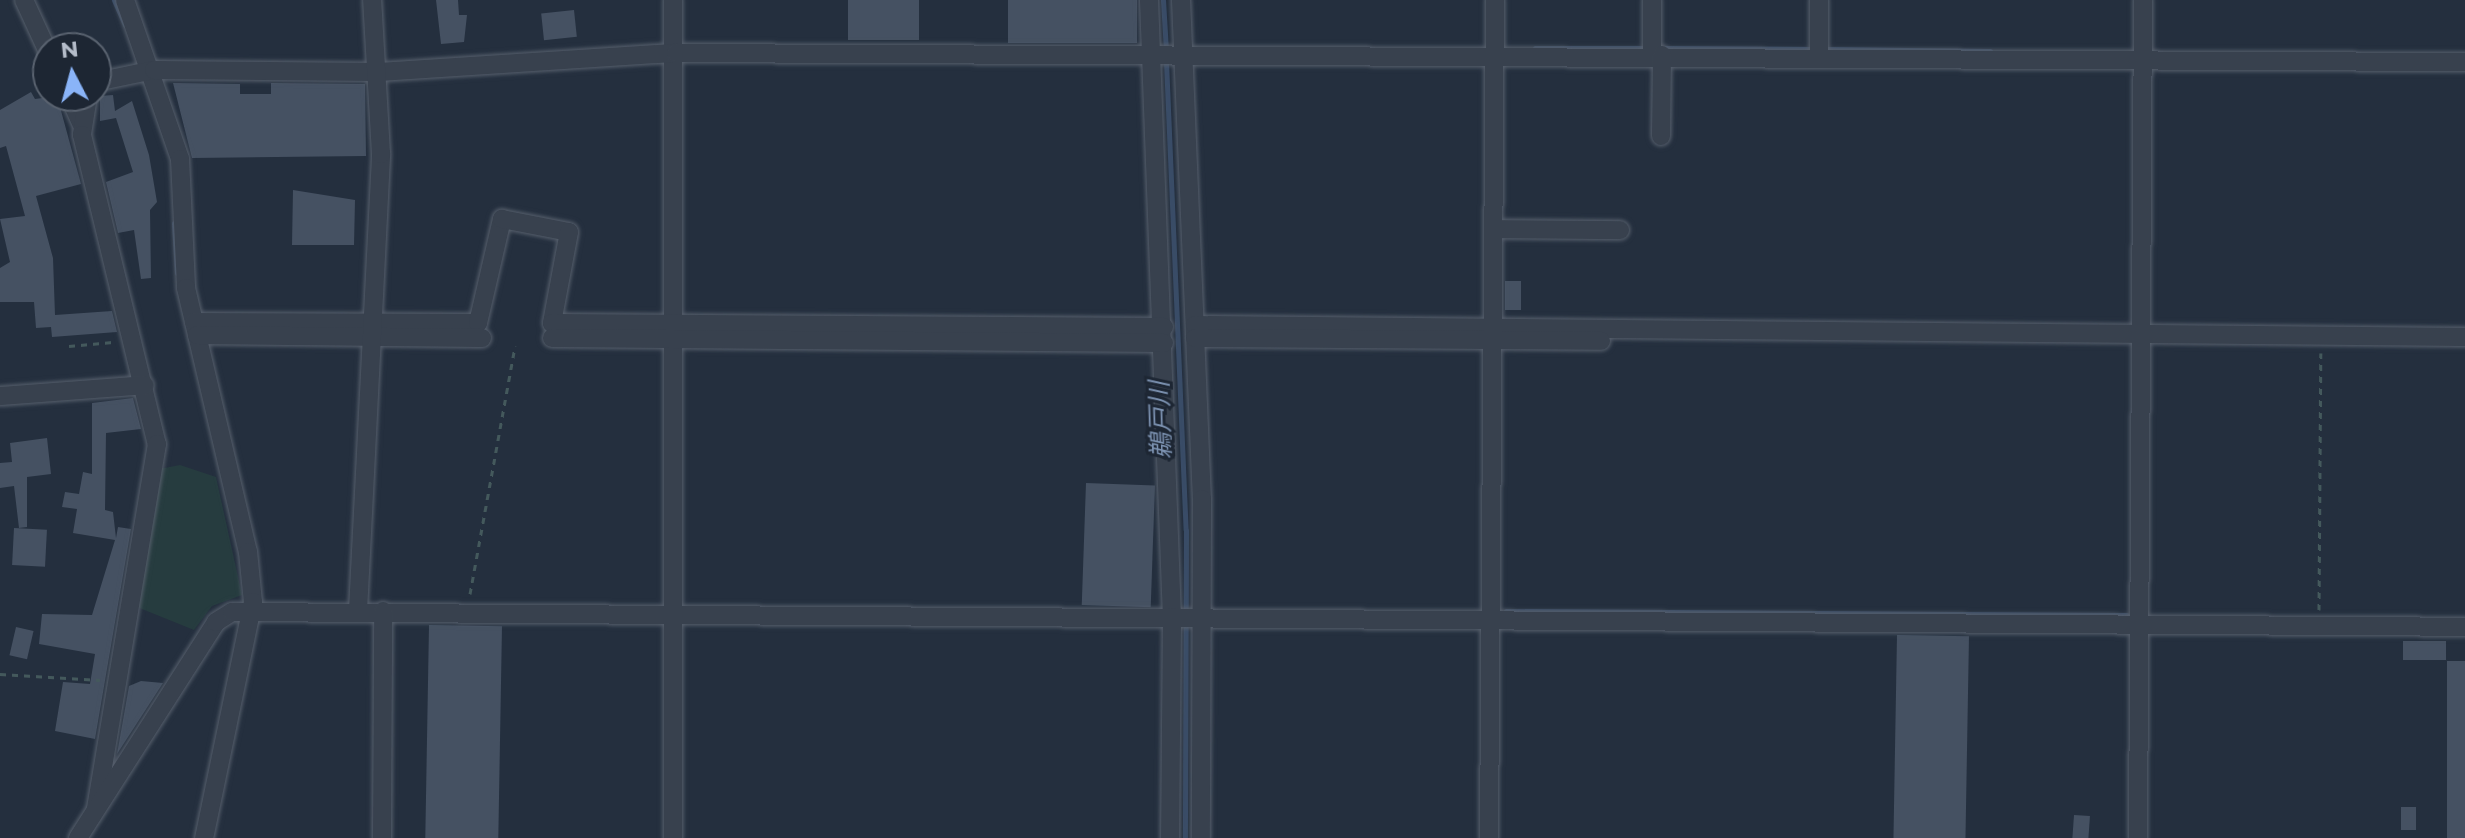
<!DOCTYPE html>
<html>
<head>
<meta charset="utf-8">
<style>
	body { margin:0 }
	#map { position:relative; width:2465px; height:838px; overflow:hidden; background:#242f3e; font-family:Montserrat,"Noto Sans JP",sans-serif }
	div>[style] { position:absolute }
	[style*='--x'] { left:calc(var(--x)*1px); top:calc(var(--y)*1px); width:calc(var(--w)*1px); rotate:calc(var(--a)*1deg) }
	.green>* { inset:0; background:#263c3f }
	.stream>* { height:5px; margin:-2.5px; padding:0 2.5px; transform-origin:2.5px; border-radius:2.5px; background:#394c67 }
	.building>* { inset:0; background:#455162; transform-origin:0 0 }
	.path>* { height:3px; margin-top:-1.5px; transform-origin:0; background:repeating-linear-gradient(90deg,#44595c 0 6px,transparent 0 12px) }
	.roads { filter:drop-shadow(0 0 2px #565f6c) drop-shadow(0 0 2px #565f6c) }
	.minor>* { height:18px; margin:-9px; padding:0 9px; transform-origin:9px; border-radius:9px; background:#38414e }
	span { translate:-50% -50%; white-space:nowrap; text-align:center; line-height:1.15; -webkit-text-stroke:6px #1d2633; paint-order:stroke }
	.water-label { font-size:26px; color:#7c92b1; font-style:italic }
	.north { position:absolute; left:32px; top:32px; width:80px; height:80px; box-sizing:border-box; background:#1d2633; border:2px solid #59626f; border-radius:50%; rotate:354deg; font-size:22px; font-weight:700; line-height:32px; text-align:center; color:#b4bcc9 }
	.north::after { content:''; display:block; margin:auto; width:28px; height:36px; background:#8ab4f8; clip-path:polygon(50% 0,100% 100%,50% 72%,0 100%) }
</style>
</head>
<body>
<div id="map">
	<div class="green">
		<div style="clip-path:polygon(180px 465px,216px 477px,242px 595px,212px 606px,194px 630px,132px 605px,159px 469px)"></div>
	</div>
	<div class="stream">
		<div style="--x:114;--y:0;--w:27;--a:66"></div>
		<div style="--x:1163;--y:0;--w:51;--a:86.6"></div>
		<div style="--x:1535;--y:48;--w:108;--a:0"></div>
		<div style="--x:1662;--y:48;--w:150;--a:0.4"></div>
		<div style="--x:1827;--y:49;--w:163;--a:0.7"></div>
		<div style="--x:1166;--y:61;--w:469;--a:87.6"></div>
		<div style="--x:1186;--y:530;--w:308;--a:90.2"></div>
		<div style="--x:174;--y:223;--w:50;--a:86.6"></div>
		<div style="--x:1506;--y:611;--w:621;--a:0.37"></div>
	</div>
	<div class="building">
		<div style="clip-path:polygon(436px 0,458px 0,459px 15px,467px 15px,464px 42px,441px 44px)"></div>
		<div style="left:848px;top:0;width:71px;height:40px"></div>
		<div style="left:1008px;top:0;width:129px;height:43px"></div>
		<div style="left:574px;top:10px;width:27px;height:33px;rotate:84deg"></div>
		<div style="clip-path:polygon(173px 83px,240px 84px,240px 94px,271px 94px,271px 83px,365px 84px,366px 156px,192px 158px)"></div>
		<div style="clip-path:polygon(31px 92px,35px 99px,57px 96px,81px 184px,36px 196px,53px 258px,55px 315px,112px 311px,117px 332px,52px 337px,51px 327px,36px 328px,34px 302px,0 302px,0 268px,10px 262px,0 219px,25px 216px,6px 146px,0 148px,0 110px)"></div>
		<div style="clip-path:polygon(113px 95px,115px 111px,132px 101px,149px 155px,157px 202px,150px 210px,151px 278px,141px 279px,134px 230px,118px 233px,106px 182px,133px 172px,116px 118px,100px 121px,100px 96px)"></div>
		<div style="clip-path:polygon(293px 190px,355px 200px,354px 245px,292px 245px)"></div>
		<div style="left:1505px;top:281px;width:16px;height:29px"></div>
		<div style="clip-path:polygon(133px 398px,141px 429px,106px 433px,105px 510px,113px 512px,116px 538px,118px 527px,131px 529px,95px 739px,55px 731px,63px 682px,90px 684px,95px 654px,39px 644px,42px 614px,92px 615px,115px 540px,73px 533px,77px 509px,62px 507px,65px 492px,79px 494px,83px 472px,92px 474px,92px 403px)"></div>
		<div style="clip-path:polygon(47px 438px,51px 474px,27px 477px,27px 527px,19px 528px,14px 486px,0 488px,0 463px,12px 462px,10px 443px)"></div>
		<div style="left:1086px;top:483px;width:69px;height:122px;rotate:2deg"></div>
		<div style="left:14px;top:528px;width:33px;height:37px;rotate:3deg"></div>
		<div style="left:429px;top:625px;width:73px;height:213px;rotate:1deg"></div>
		<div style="left:16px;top:627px;width:18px;height:29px;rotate:13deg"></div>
		<div style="left:1897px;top:635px;width:72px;height:203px;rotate:1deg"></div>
		<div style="left:2403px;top:641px;width:43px;height:19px"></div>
		<div style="left:2447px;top:661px;width:18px;height:177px"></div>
		<div style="clip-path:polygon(141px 681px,163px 683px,117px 754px,129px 686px)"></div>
		<div style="left:2401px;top:807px;width:15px;height:23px"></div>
		<div style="left:2074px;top:815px;width:16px;height:23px;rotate:4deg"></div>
	</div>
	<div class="path">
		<div style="--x:69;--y:346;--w:44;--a:-5.2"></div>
		<div style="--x:470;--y:594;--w:252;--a:-79.7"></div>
		<div style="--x:2319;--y:610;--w:257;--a:-89.6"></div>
		<div style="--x:0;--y:674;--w:100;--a:3.4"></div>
	</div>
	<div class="roads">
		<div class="minor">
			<div style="--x:24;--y:0;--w:57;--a:65.2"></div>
			<div style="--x:125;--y:0;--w:168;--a:70.9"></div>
			<div style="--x:180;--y:159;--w:129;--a:87.3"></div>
			<div style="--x:186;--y:288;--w:271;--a:76.8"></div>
			<div style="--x:248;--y:552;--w:50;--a:84.3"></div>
			<div style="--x:253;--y:602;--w:241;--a:101.7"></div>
			<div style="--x:673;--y:0;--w:838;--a:90"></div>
			<div style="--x:1149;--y:0;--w:617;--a:87.87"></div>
			<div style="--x:1172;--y:617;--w:221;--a:90.5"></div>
			<div style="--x:1181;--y:0;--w:499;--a:87.6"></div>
			<div style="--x:1202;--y:499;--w:339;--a:90.2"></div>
			<div style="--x:1819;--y:0;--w:57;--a:90"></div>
			<div style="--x:1652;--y:55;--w:55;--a:-90"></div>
			<div style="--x:96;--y:82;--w:59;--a:-11.7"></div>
			<div style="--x:154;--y:70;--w:225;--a:0.5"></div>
			<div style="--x:379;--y:72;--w:298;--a:-3.7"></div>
			<div style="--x:676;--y:53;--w:1789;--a:0.29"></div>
			<div style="--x:69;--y:96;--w:30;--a:66"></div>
			<div style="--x:88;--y:96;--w:39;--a:99"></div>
			<div style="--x:82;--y:135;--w:318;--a:76.4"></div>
			<div style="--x:157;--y:444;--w:369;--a:99.5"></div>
			<div style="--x:1661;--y:136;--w:81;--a:-89.3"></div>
			<div style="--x:1493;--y:229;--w:127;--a:0.5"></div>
			<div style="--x:194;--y:322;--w:284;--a:0.2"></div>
			<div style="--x:478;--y:323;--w:107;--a:-77"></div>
			<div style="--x:502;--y:219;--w:68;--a:11"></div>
			<div style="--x:569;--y:232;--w:93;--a:100.6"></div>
			<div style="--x:552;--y:323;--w:612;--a:0.37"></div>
			<div style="--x:1195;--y:325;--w:1270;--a:0.54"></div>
			<div style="--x:197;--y:335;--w:285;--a:0.6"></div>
			<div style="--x:552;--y:338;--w:612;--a:0.47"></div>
			<div style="--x:1195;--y:338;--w:406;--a:0.4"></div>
			<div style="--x:0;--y:396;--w:145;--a:-4.3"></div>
			<div style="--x:358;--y:611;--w:458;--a:-87.1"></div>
			<div style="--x:381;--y:154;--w:154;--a:-93.3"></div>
			<div style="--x:78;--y:838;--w:256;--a:-57.4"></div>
			<div style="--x:216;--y:622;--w:19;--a:-32"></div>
			<div style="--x:232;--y:612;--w:2233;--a:0.38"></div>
			<div style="--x:382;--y:838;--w:227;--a:-89.7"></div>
			<div style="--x:1489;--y:838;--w:838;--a:-89.59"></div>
			<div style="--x:2138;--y:838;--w:838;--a:-89.66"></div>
		</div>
	</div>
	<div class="water-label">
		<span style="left:1161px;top:420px;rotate:-92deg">鵜戸川</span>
	</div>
	<div class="north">N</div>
</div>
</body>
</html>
